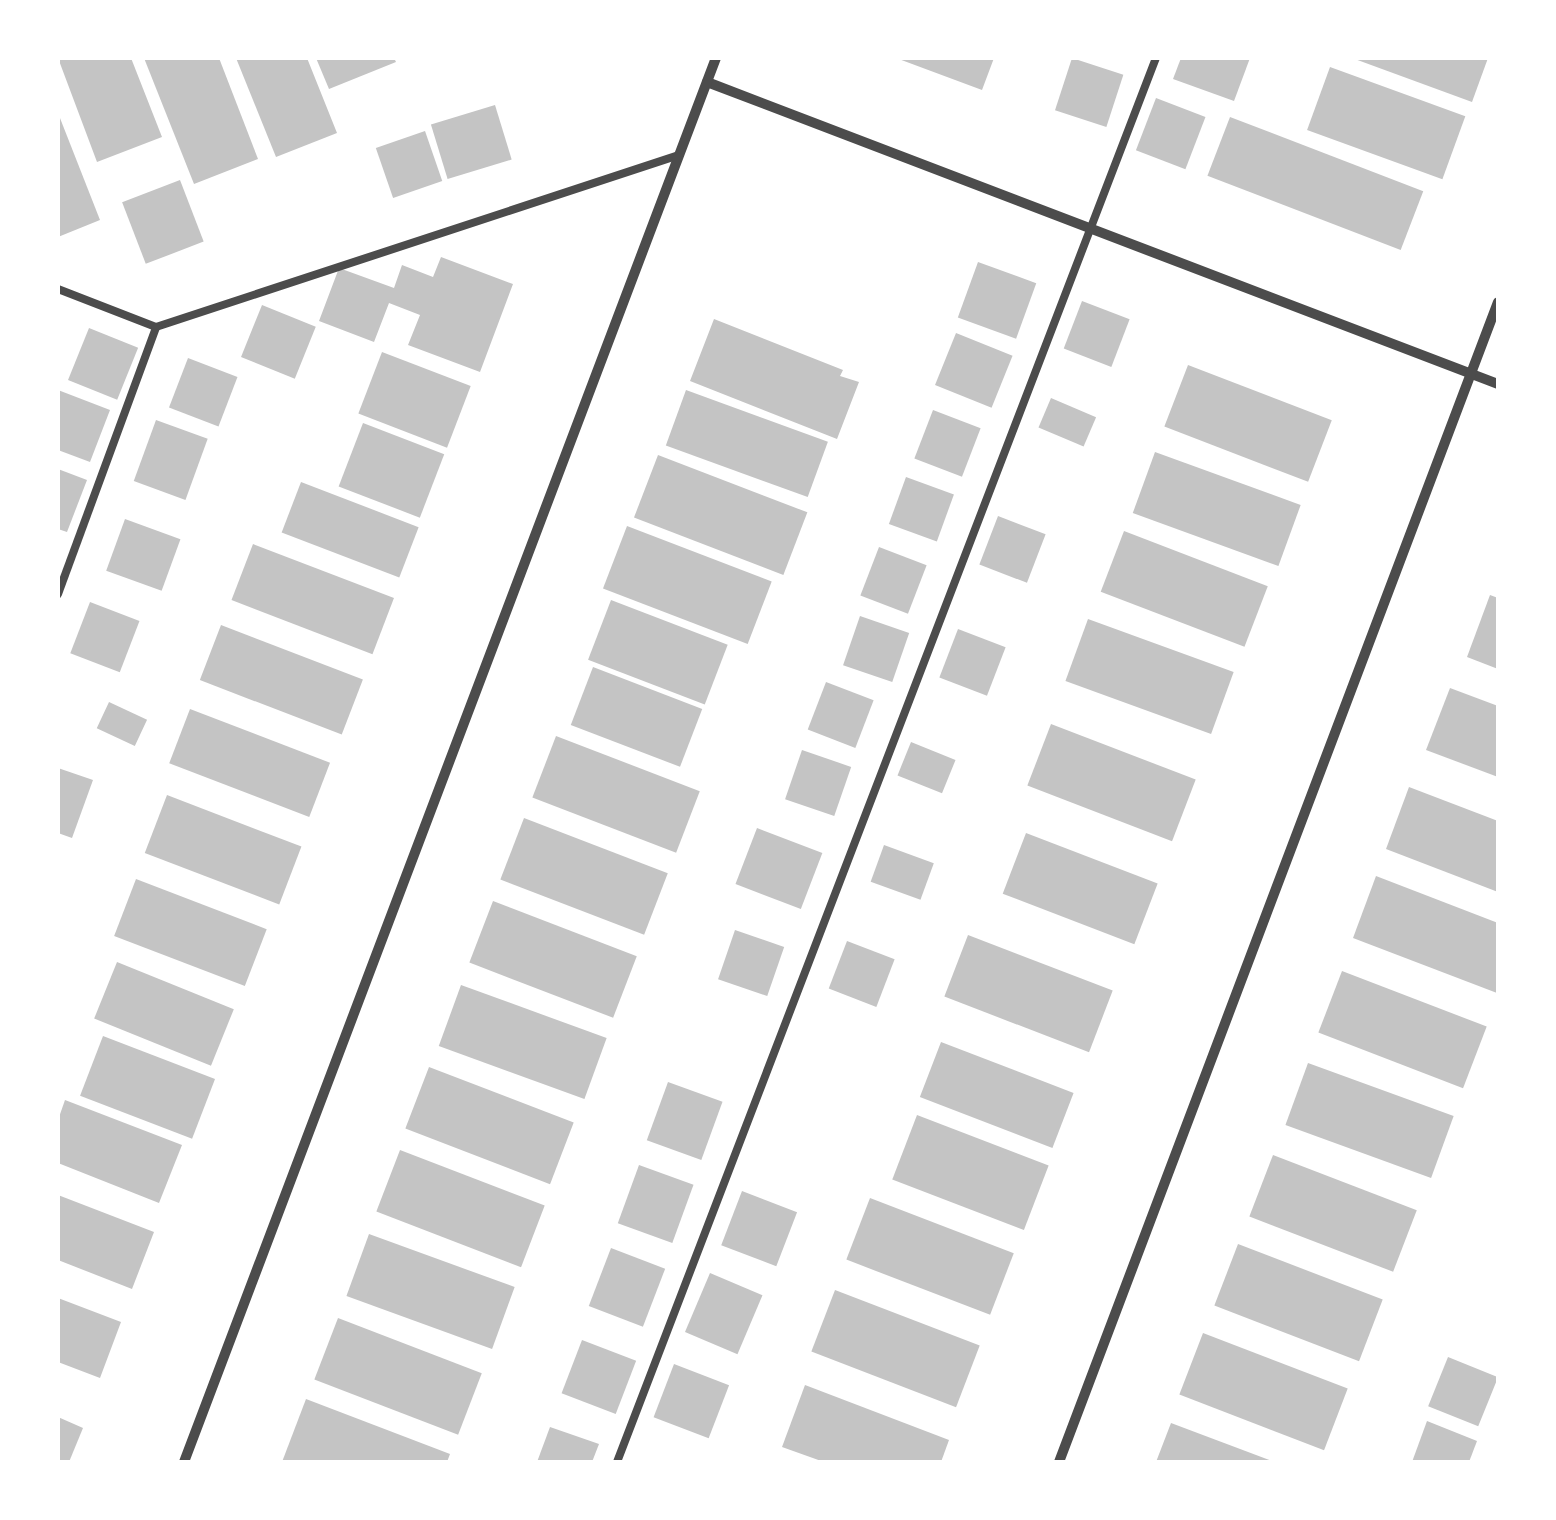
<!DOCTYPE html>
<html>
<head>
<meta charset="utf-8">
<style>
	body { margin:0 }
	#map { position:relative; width:1556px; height:1520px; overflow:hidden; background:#fff; font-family:Overpass,sans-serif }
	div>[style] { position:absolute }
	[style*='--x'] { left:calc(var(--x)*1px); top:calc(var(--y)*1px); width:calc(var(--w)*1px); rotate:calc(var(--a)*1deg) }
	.building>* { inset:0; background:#c4c4c4; transform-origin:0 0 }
	.service>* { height:8px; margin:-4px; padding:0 4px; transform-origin:4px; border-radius:4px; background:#4c4c4c }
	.minor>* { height:10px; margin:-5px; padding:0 5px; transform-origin:5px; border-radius:5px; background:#4c4c4c }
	span { translate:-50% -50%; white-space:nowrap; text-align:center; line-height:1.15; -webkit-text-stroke:8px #fff; paint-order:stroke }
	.frame { position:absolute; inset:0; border:60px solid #fff; pointer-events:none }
</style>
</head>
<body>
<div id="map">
	<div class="building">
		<div style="clip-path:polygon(58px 58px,131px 58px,162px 137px,97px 162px)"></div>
		<div style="clip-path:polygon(144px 58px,219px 58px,258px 159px,194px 184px)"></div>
		<div style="clip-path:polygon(236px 58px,307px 58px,337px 133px,276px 157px)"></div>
		<div style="clip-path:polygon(316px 58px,394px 58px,396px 62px,329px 89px)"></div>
		<div style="clip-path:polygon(896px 58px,994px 58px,982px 90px)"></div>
		<div style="left:1072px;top:58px;width:54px;height:55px;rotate:18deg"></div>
		<div style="clip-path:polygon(1181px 58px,1250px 58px,1234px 101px,1173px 79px)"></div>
		<div style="clip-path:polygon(1352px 58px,1488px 58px,1472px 102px)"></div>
		<div style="left:1330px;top:67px;width:144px;height:67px;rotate:20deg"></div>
		<div style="left:1156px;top:98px;width:53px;height:56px;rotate:21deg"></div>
		<div style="left:495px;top:105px;width:57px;height:67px;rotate:73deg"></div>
		<div style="clip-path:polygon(58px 113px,100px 220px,58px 237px)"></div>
		<div style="left:1230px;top:117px;width:207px;height:63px;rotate:21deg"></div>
		<div style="left:425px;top:131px;width:53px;height:52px;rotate:71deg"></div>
		<div style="left:180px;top:180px;width:66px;height:62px;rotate:69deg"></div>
		<div style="clip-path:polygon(441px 257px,513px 284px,480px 372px,408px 345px,420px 315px,389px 303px,374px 342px,319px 321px,339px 268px,394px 288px,402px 265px,433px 277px)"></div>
		<div style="left:978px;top:262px;width:62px;height:59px;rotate:20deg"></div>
		<div style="left:1082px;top:301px;width:51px;height:51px;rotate:21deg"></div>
		<div style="left:262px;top:305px;width:58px;height:56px;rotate:22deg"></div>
		<div style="clip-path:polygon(714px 319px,843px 370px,840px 376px,859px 382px,837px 439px,690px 381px)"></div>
		<div style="left:89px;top:328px;width:53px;height:56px;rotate:22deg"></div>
		<div style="left:956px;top:333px;width:61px;height:56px;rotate:22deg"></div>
		<div style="left:382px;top:352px;width:95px;height:66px;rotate:21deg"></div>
		<div style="left:188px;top:358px;width:53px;height:53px;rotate:21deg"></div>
		<div style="left:1188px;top:365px;width:154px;height:66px;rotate:21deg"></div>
		<div style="clip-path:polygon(58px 390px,110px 410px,90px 462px,58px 450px)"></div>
		<div style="left:686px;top:390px;width:151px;height:59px;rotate:20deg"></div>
		<div style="left:1051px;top:398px;width:49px;height:32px;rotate:23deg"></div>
		<div style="left:933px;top:410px;width:51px;height:52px;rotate:21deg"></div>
		<div style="left:156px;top:420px;width:55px;height:65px;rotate:20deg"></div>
		<div style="left:363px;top:423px;width:87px;height:68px;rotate:21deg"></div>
		<div style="left:1155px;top:452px;width:155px;height:65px;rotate:20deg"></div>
		<div style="left:658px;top:455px;width:160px;height:67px;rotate:21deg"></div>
		<div style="clip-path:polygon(58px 469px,87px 480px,67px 532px,58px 529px)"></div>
		<div style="left:906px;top:477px;width:51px;height:50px;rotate:20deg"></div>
		<div style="left:301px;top:482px;width:126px;height:54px;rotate:21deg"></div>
		<div style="left:998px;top:516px;width:51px;height:52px;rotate:21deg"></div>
		<div style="left:125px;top:519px;width:59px;height:55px;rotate:20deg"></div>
		<div style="left:627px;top:526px;width:155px;height:67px;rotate:21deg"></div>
		<div style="left:1124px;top:531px;width:154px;height:65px;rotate:21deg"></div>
		<div style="left:253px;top:544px;width:151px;height:60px;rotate:21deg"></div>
		<div style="left:879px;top:547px;width:51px;height:52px;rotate:21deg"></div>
		<div style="clip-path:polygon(1490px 595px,1498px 598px,1498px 669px,1467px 657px)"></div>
		<div style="left:611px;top:600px;width:125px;height:64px;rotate:21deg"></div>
		<div style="left:90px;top:602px;width:53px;height:55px;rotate:21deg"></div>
		<div style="left:860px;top:616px;width:52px;height:52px;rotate:19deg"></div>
		<div style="left:1088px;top:619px;width:155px;height:66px;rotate:20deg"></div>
		<div style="left:221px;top:625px;width:152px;height:59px;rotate:21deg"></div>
		<div style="left:958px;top:629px;width:51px;height:52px;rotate:21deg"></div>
		<div style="left:593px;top:667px;width:117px;height:62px;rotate:21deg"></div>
		<div style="left:826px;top:682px;width:51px;height:51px;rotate:21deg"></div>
		<div style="clip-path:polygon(1450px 688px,1498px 706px,1498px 777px,1426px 750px)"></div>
		<div style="left:109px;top:702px;width:42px;height:29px;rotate:25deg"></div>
		<div style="left:190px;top:709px;width:150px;height:58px;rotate:21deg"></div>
		<div style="left:1051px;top:724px;width:155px;height:66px;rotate:21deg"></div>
		<div style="left:556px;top:736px;width:154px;height:66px;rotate:21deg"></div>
		<div style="left:911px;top:742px;width:48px;height:36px;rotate:22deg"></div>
		<div style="left:802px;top:750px;width:52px;height:52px;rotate:19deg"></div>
		<div style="clip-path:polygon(58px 768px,93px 780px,72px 838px,58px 833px)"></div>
		<div style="clip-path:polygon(1409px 787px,1498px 821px,1498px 892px,1386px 849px)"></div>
		<div style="left:167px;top:795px;width:144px;height:62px;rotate:21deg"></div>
		<div style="left:524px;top:818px;width:154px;height:66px;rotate:21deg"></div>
		<div style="left:757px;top:828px;width:70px;height:60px;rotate:21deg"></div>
		<div style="left:1026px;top:833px;width:141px;height:65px;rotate:21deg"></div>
		<div style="left:884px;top:845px;width:53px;height:39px;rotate:20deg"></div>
		<div style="clip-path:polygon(1376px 876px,1498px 923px,1497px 993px,1353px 938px)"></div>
		<div style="left:136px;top:879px;width:140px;height:61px;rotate:21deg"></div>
		<div style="left:493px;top:901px;width:154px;height:66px;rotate:21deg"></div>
		<div style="left:735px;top:930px;width:52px;height:52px;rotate:19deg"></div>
		<div style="left:968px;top:935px;width:155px;height:66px;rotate:21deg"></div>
		<div style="left:847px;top:941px;width:51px;height:51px;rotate:21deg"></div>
		<div style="left:117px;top:962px;width:126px;height:61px;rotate:22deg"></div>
		<div style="left:1342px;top:971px;width:155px;height:66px;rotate:21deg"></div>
		<div style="left:461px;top:985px;width:155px;height:65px;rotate:20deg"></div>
		<div style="left:103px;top:1036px;width:120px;height:64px;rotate:21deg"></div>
		<div style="left:941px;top:1042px;width:142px;height:59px;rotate:21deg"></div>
		<div style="left:1308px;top:1063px;width:155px;height:66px;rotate:20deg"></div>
		<div style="left:429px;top:1067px;width:155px;height:66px;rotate:21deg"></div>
		<div style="left:668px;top:1082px;width:58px;height:62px;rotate:20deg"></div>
		<div style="clip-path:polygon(65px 1100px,182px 1145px,159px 1203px,58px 1163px,58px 1120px)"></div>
		<div style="left:917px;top:1115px;width:141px;height:69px;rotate:21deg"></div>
		<div style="left:400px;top:1150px;width:155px;height:66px;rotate:21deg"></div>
		<div style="left:1273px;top:1155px;width:154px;height:66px;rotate:21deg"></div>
		<div style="left:639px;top:1165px;width:58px;height:62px;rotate:20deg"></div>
		<div style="left:742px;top:1191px;width:59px;height:58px;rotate:21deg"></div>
		<div style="clip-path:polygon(58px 1195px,154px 1232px,132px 1289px,58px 1260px)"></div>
		<div style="left:870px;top:1198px;width:154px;height:66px;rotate:21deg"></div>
		<div style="left:369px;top:1234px;width:155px;height:66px;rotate:20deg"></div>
		<div style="left:1238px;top:1244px;width:155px;height:66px;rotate:21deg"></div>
		<div style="left:611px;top:1248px;width:58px;height:62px;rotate:21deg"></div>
		<div style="left:710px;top:1273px;width:57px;height:64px;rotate:23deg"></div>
		<div style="left:835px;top:1290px;width:155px;height:66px;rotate:21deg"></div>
		<div style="clip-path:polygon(58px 1298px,121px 1322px,100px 1378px,58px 1362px)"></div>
		<div style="left:338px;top:1318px;width:154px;height:66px;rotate:21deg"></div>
		<div style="left:1203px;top:1333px;width:155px;height:66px;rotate:21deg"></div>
		<div style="left:582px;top:1340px;width:58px;height:57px;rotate:21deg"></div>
		<div style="left:1448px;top:1357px;width:54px;height:53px;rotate:22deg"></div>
		<div style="left:674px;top:1364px;width:59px;height:57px;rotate:21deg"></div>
		<div style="clip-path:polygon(805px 1385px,949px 1440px,941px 1462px,824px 1462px,782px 1447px)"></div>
		<div style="clip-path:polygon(306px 1399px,450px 1454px,447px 1462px,282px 1462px)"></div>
		<div style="clip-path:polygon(58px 1417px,83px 1428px,69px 1462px,58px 1462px)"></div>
		<div style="clip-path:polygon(1427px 1421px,1477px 1441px,1469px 1462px,1412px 1462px)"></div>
		<div style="clip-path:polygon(1171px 1423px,1275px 1462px,1156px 1462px)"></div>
		<div style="clip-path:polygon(550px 1427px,599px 1444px,592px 1462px,537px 1462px)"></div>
	</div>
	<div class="service">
		<div style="--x:58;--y:289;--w:105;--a:21.2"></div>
		<div style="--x:156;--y:327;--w:551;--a:-18.2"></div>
		<div style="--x:58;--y:594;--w:284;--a:-69.8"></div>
		<div style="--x:617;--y:1462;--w:1504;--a:-69"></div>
	</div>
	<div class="minor">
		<div style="--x:707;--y:82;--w:847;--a:20.9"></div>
		<div style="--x:184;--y:1462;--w:1501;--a:-69.25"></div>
		<div style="--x:1059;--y:1462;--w:1240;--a:-69.27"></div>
	</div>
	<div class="frame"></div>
</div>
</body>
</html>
